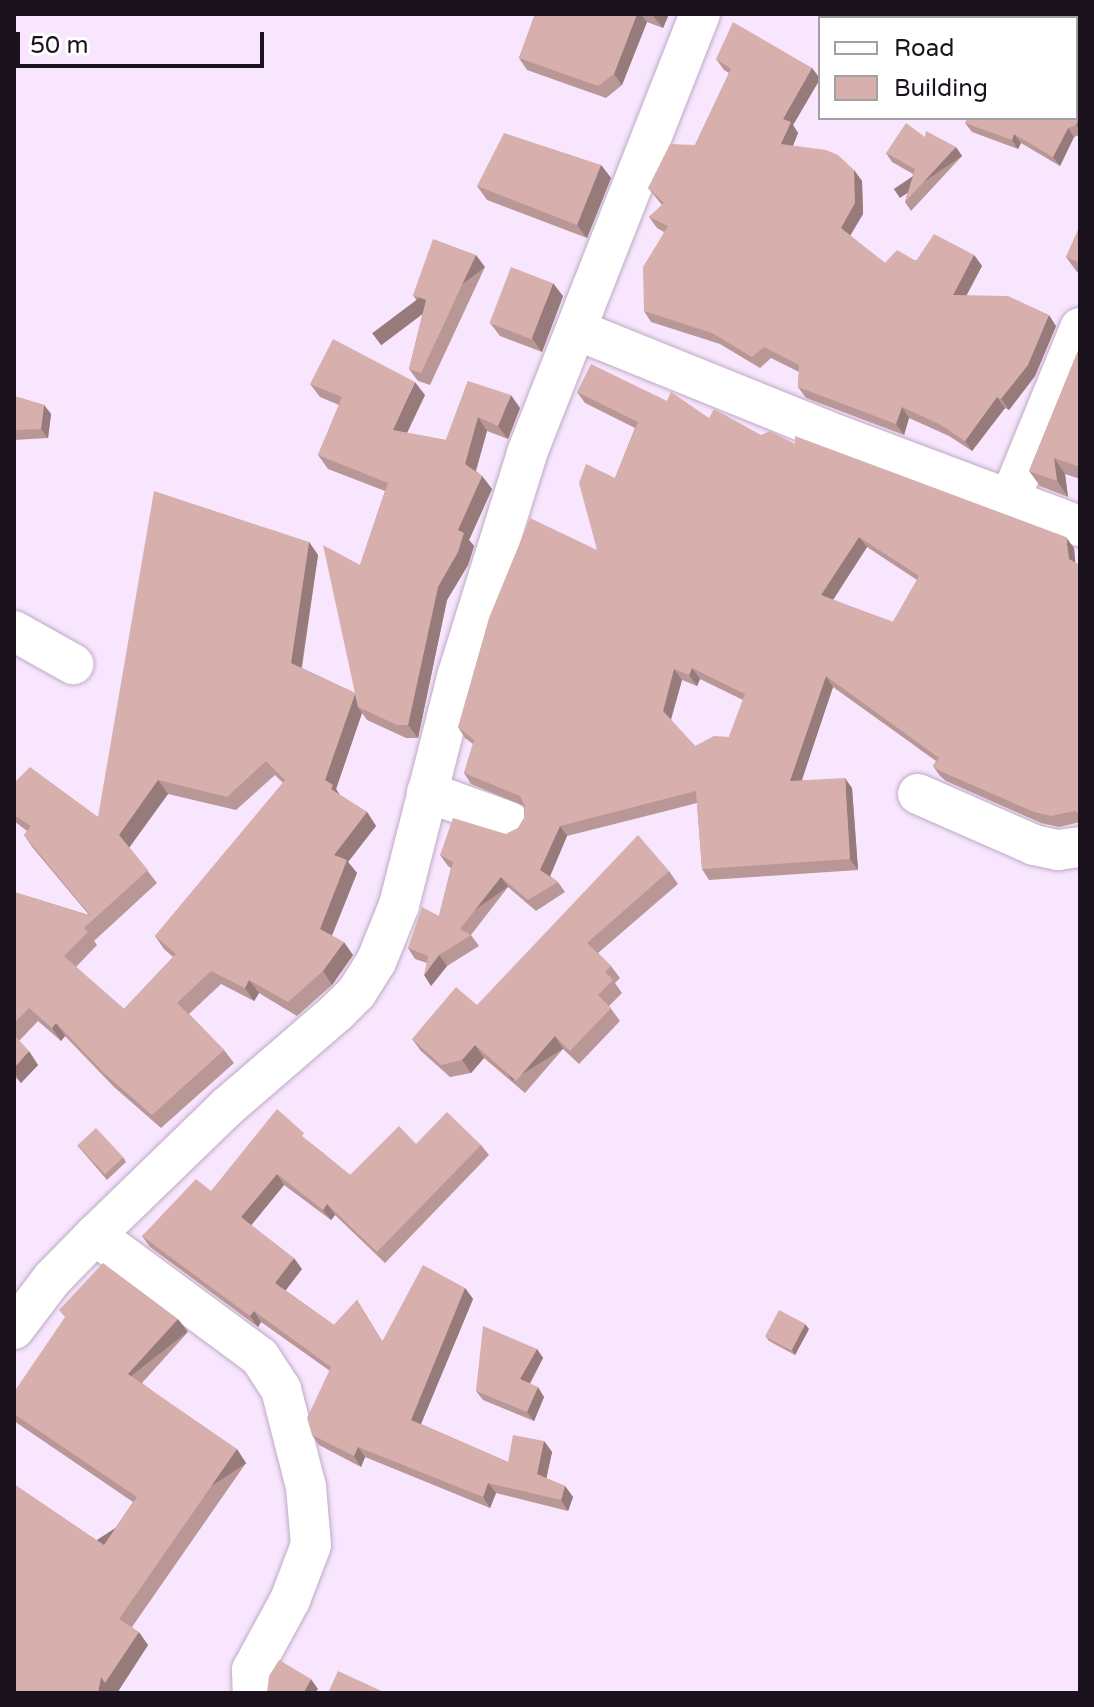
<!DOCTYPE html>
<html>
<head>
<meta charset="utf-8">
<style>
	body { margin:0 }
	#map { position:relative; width:1094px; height:1707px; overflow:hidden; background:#f8e6fe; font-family:"Varela Round",sans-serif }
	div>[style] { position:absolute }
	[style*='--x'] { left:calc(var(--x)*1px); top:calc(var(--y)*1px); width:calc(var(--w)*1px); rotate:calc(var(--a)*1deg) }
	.roads { filter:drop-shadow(0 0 2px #bfa9c5) drop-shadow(0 0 2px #bfa9c5) }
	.minor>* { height:40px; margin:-20px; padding:0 20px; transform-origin:20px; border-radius:20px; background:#fff }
	.wall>* { inset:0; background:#b99796; transform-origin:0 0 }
	.shaded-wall>* { inset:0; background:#967b7a; transform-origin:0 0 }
	.building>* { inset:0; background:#d7b0ae; transform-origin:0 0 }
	span { translate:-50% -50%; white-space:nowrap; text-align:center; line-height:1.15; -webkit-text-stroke:6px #fff; paint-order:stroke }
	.frame { position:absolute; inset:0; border:16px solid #1a121c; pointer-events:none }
	.legend { position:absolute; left:818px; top:16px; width:260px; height:104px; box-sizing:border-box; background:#fff; border:2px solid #a3a0a4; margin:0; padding:10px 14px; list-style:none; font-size:24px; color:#1a121c }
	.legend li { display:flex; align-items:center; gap:16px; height:40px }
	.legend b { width:40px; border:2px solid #a3a0a4 }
	.scale { position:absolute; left:16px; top:32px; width:248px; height:36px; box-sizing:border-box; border:4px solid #1a121c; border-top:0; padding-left:10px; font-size:24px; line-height:28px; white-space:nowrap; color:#1a121c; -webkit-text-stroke:6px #fff; paint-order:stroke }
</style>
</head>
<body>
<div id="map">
	<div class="roads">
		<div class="minor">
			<div style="--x:577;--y:330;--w:266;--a:22"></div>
			<div style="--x:824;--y:430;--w:273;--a:20.6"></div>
			<div style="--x:1010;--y:499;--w:185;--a:-67.7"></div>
			<div style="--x:14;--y:631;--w:68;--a:29.2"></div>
			<div style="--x:427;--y:792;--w:88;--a:19.9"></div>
			<div style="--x:918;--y:794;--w:127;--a:23.7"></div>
			<div style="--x:1034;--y:845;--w:25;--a:12"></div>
			<div style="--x:1058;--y:850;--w:22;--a:-8"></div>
			<div style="--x:95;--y:1235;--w:205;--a:36.5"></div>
			<div style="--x:260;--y:1357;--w:38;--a:57"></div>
			<div style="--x:281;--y:1389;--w:101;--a:75.7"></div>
			<div style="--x:306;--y:1487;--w:58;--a:85.1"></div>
			<div style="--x:311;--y:1545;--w:59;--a:110.9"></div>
			<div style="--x:290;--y:1600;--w:80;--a:118.5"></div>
			<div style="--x:252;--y:1670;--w:23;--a:88"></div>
			<div style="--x:14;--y:1329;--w:63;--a:-52.8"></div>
			<div style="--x:52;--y:1279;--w:62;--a:-45.7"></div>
			<div style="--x:95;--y:1235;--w:184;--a:-44.1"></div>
			<div style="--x:227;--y:1107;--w:144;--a:-40.8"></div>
			<div style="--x:336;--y:1013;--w:30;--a:-45"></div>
			<div style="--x:357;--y:992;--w:36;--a:-58"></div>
			<div style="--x:376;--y:962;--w:61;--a:-68"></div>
			<div style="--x:399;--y:905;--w:235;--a:-75.7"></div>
			<div style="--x:457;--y:677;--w:235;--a:-72.6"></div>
			<div style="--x:527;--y:453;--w:472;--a:-68.5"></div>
		</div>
	</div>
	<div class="wall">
		<div style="clip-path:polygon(535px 14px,669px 14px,663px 28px,647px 22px,622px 85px,606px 98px,527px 70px,519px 58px)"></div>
		<div style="left:957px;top:14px;width:119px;height:8px"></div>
		<div style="clip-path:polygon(716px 59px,812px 68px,820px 79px,793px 125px,798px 133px,793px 146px,854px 170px,862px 181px,863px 214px,850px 236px,885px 263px,974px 255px,982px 266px,966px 295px,1056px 326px,1035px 376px,1009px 410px,1005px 408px,972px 451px,949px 436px,909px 418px,904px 435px,806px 398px,798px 387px,799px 372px,771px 358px,760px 368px,720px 344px,651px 322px,644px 311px,664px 232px,657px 228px,649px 217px,662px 205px,648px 188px,695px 145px,729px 73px,724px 70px)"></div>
		<div style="clip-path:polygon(1080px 98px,1080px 135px,1074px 137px,1060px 166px,1021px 143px,1018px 149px,972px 132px,965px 123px)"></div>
		<div style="clip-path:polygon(925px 137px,962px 156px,911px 211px,905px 202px,913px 174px,892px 162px,886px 153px)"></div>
		<div style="clip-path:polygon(601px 165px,611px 178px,587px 238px,487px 200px,477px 186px)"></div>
		<div style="clip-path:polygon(1080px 226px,1080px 274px,1077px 272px,1066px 257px)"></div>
		<div style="clip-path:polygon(485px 267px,430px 385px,418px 381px,409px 369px,424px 308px,421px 307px,413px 295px)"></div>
		<div style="clip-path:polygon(563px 296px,542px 352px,500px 336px,490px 323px)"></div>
		<div style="clip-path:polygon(1080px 346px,1080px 479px,1065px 474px,1068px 497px,1040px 486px,1029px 471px)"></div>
		<div style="clip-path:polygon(evenodd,468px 381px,520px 408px,508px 439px,487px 431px,476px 471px,482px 476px,492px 489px,469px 540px,474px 546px,468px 565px,447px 600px,418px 738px,406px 738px,367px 720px,362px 713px,336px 789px,340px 795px,367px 812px,376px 826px,348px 862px,357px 873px,332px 936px,353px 955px,332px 985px,297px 1016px,259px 993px,254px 1001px,221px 984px,189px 1014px,224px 1050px,234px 1063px,161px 1128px,114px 1087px,65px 1036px,61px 1041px,38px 1021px,19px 1041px,38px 1065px,21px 1083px,14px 1076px,14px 892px,89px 915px,33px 848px,24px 835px,27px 831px,14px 821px,14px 783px,98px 817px,309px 542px,318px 555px,302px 668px,355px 693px,360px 565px,385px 491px,328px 469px,318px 455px,339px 405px,320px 397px,310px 384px,425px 395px,407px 433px,446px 440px,468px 381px,275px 775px,283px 783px,155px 936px,164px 949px,173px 957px,124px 1009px,76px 967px,97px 945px,94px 941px,157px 883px,129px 847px,168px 794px,236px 810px,275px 775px)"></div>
		<div style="clip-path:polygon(evenodd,577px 392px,667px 401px,709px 418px,761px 435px,795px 444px,1074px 548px,1075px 563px,1080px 565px,1080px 822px,1059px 827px,1041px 823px,946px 781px,940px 776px,933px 766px,936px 761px,833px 687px,801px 780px,852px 788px,858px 870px,709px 880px,702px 869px,697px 803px,567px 836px,550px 876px,558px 882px,565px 892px,536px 911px,508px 887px,471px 935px,479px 946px,447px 966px,431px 986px,427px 963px,415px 959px,408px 948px,439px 916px,451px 868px,448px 866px,440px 855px,506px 834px,518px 828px,524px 818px,524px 806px,471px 784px,464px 773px,473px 744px,465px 738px,458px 727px,597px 550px,615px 478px,635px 428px,585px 403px,577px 392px,867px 547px,917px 580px,893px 622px,833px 600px,867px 547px,577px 392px,700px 679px,743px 700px,729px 737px,695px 746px,671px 720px,682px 680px,697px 686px,700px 679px)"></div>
		<div style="clip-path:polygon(14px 396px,44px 405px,51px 414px,48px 438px,14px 440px)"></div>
		<div style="clip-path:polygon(669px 871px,678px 884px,598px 953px,611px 966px,620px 978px,615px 983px,622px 993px,609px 1006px,620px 1021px,579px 1064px,563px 1049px,525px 1093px,484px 1058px,471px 1073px,450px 1077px,421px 1051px,412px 1039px,477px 1005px)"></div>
		<div style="clip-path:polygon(312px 1144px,350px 1175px,416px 1144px,481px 1145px,489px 1155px,385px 1263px,335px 1215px,331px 1220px,284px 1185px,251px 1225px,302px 1269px,285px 1290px,334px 1325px,357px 1300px,382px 1341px,465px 1288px,473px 1299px,421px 1424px,508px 1462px,544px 1441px,552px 1452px,546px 1478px,565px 1486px,573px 1497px,568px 1511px,496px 1493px,490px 1508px,365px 1457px,361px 1467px,319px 1445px,312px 1435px,330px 1371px,261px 1322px,258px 1327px,150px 1247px,142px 1236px,211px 1191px)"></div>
		<div style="clip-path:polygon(77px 1145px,123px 1157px,126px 1162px,107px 1180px)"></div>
		<div style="clip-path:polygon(809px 1329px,795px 1355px,769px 1341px,766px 1337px)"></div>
		<div style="clip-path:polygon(188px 1332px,142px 1383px,246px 1463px,132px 1627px,148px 1645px,117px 1693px,112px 1693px,110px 1691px,110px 1693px,14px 1693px,104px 1545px,133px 1502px,14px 1421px,14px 1392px)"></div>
		<div style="clip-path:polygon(537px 1349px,543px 1358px,530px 1384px,544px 1397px,534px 1421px,483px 1400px,476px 1391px)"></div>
	</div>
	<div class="shaded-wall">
		<div style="clip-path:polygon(637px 14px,641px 14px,647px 22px,622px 85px,614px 74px)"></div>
		<div style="clip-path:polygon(656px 14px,669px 14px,663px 28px,654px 17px)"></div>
		<div style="clip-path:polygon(1065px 14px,1076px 14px,1074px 18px,1063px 18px)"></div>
		<div style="clip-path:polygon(812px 68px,820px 79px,793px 125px,798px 133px,789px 155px,781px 144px,783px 119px)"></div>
		<div style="clip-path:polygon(1080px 113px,1080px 131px,1076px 125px)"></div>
		<div style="clip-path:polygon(1068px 128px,1074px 137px,1060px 166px,1053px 157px)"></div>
		<div style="clip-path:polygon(1014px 134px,1021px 143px,1018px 149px,1012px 140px)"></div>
		<div style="left:956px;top:147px;width:11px;height:75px;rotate:56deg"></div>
		<div style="clip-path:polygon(601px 165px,611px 178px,587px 238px,577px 225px)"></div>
		<div style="clip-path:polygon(854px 170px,862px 181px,863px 214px,848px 239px,841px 228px)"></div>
		<div style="left:476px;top:255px;width:15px;height:130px;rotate:53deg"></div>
		<div style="clip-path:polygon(974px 255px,982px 266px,961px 306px,953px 295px)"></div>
		<div style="clip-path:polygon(553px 283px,563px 296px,542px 352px,532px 338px)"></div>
		<div style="clip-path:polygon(1049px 315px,1056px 326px,1035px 376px,1009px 410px,1001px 399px)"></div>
		<div style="clip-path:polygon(415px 382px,425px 395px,402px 443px,393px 430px)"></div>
		<div style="clip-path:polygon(511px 395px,520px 408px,508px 439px,498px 426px)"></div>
		<div style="clip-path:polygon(997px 397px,1005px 408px,972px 451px,965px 441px)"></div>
		<div style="clip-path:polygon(44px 405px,51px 414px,48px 438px,41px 429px)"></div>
		<div style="clip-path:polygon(902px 407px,909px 418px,904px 435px,896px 424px)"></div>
		<div style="clip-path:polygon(478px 417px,487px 431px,474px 477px,465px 464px)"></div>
		<div style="clip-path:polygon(1054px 458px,1065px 474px,1068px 497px,1057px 481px)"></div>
		<div style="clip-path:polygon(482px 476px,492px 489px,469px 540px,474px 546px,468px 565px,447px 600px,418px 738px,408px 725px,438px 587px,458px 530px)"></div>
		<div style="clip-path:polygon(859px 537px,867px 547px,829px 606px,821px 595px)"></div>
		<div style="clip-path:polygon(1066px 537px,1074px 548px,1076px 570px,1069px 559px)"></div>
		<div style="clip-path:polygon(309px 542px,318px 555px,300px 676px,291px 663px)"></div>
		<div style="clip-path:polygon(692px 668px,700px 679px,697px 686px,689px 675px)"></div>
		<div style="clip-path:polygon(674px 669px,682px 680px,670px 722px,663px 711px)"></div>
		<div style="clip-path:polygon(826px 676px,833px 687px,798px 792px,790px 781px)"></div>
		<div style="clip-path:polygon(355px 694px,358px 707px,362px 713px,336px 789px,342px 799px,340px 803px,325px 780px)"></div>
		<div style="clip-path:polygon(845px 778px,852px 788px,858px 870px,850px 859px)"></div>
		<div style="clip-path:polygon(158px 780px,168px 794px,129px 848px,119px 835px)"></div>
		<div style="clip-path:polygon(367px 812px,376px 826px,348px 862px,357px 873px,329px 942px,320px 929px,334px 855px)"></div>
		<div style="clip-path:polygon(560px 826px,567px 836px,548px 881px,540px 870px)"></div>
		<div style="left:501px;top:877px;width:12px;height:66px;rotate:55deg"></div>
		<div style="clip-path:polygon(344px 942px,353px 955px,332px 985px,323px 971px)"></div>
		<div style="clip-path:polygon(439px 955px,447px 966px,431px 986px,424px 975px)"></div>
		<div style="clip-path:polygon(249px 980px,259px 993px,254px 1001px,245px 988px)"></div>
		<div style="clip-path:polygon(56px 1023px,65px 1036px,61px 1041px,52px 1028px)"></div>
		<div style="left:555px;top:1036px;width:15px;height:60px;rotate:58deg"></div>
		<div style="clip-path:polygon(475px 1045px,484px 1058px,471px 1073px,462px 1060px)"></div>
		<div style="clip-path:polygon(29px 1051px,38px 1065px,21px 1083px,14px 1072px,14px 1068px)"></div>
		<div style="clip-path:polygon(277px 1174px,284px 1185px,249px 1228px,241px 1217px)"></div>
		<div style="clip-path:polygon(327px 1204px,335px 1215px,331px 1220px,323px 1210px)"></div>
		<div style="clip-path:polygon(294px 1258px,302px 1269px,283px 1294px,275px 1283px)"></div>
		<div style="clip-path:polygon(465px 1288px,473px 1299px,418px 1431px,411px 1420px)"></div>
		<div style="clip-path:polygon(254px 1311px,261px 1322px,258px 1327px,250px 1316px)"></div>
		<div style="left:178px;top:1319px;width:16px;height:74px;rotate:52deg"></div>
		<div style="clip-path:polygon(805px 1324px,809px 1329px,795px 1355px,792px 1350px)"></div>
		<div style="clip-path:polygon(537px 1349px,543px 1358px,527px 1388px,520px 1379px)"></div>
		<div style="clip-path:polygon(538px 1387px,544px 1397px,534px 1421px,527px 1412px)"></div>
		<div style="clip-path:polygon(544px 1441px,552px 1452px,545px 1485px,537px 1474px)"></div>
		<div style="clip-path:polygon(358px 1447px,365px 1457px,361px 1467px,354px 1456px)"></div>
		<div style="left:237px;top:1449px;width:17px;height:207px;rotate:57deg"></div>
		<div style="clip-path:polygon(488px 1483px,496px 1493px,490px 1508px,483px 1497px)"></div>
		<div style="clip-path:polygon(565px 1486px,573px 1497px,568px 1511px,561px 1500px)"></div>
		<div style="clip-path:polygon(139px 1632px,148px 1645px,117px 1693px,112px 1693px,110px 1691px,110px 1693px,98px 1693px,101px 1677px)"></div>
		<div style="clip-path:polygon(311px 1679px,318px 1689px,315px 1693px,303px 1693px)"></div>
	</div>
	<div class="building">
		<div style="clip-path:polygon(535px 14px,637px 14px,614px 74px,598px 86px,519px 58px)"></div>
		<div style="clip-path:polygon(823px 14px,875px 14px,878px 16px,876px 18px,821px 18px)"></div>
		<div style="left:966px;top:14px;width:99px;height:8px"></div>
		<div style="clip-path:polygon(733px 22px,812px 68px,783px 119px,791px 122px,781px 144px,826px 150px,838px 155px,854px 170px,855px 203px,841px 228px,885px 263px,897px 250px,916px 261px,934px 234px,974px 255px,953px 295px,1008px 296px,1049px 315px,1028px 365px,1001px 399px,997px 397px,965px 441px,941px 425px,902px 407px,896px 424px,798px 387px,799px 365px,764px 347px,752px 357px,712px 333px,644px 311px,643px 267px,668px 226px,649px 217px,664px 203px,648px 188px,670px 144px,695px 145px,731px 69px,716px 59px)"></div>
		<div style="clip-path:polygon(1076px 97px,1080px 98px,1080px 113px,1076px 125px,1068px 128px,1053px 157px,1014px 134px,1012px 140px,965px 123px,967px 118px,1076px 118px)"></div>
		<div style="clip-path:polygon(906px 123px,925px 137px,926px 131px,956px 147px,905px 202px,915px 169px,886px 153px)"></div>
		<div style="clip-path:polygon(504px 133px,601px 165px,577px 225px,477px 186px)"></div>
		<div style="clip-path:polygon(1080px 226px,1080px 263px,1066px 257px)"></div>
		<div style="clip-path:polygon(433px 239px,476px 255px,421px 373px,409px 369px,426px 300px,413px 295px)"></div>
		<div style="left:511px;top:267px;width:45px;height:60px;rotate:21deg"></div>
		<div style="clip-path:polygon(evenodd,333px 339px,415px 382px,393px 430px,446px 440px,468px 381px,511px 395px,498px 426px,478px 417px,465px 464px,482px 476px,458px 530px,464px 533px,458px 552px,438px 587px,408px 725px,397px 725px,358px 707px,355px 694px,325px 780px,333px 785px,331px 789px,367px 812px,334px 855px,347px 860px,320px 929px,344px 942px,323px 971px,288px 1002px,249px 980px,245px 988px,211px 971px,177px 1003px,224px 1050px,152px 1115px,105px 1074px,56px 1023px,52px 1028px,29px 1008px,14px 1023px,14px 892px,91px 916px,24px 835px,31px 826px,14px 815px,14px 783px,30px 767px,98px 817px,154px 491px,309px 542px,291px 663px,355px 693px,323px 545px,360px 565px,388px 483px,318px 455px,342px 397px,310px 384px,333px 339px,266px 761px,285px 780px,155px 936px,176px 954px,124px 1009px,64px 956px,88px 932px,84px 928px,148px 870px,119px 835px,158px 780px,227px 797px,266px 761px)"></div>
		<div style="clip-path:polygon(1080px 346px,1080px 467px,1054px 458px,1057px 481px,1029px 471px)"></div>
		<div style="clip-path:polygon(evenodd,591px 364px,667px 401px,671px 392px,709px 418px,714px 409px,761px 435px,770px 431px,795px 444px,795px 436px,1066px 537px,1069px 559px,1080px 565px,1080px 815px,1075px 811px,1051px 816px,1034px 812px,938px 770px,933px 766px,939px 758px,826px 676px,790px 781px,845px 778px,850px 859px,702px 869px,696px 791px,560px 826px,540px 870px,558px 882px,528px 900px,501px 877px,460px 929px,471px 935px,439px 955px,424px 975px,428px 956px,408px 948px,422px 907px,439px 916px,453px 862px,440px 855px,453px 818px,506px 834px,518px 828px,524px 818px,525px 806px,520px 796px,464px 773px,474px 740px,458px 727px,489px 618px,530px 518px,597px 550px,579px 483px,586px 464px,615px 478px,638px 422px,577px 392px,591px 364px,859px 537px,919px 576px,893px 622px,821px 595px,859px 537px,591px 364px,692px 668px,745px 694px,729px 737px,714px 736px,695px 746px,663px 711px,674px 669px,689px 675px,692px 668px)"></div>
		<div style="clip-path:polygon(14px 396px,44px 405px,41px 429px,14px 430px)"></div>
		<div style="clip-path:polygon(638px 835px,669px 871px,587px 943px,611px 966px,605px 972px,613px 980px,598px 995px,611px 1008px,570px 1051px,555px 1036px,516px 1081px,475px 1045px,462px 1060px,441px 1065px,412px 1039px,456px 987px,477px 1005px)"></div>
		<div style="clip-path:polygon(14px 1035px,29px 1051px,14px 1068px)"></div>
		<div style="clip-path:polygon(277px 1109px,304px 1133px,302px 1136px,350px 1175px,399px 1126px,416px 1144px,447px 1112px,481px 1145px,377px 1252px,327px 1204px,323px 1210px,277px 1174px,241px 1217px,294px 1258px,275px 1283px,334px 1325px,357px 1300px,382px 1342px,423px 1265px,465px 1288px,411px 1420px,508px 1462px,513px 1435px,544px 1441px,537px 1474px,565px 1486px,561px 1500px,488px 1483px,483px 1497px,358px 1447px,354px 1456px,312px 1435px,307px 1418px,331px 1367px,254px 1311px,250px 1316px,142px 1236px,196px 1179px,211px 1191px)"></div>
		<div style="left:96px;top:1128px;width:40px;height:25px;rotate:47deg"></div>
		<div style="clip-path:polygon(103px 1263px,178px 1319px,128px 1374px,237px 1449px,119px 1619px,139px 1632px,105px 1683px,101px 1677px,98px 1693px,14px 1693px,14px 1484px,104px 1545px,137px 1497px,14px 1414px,14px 1392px,65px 1317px,59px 1310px)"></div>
		<div style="left:779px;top:1310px;width:30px;height:30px;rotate:28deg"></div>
		<div style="clip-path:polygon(483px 1326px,537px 1349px,520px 1379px,538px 1387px,527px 1412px,476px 1391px)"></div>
		<div style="clip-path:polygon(279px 1660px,311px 1679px,303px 1693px,267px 1693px,269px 1676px)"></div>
		<div style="clip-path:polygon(338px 1671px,386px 1693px,328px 1693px)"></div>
	</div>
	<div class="frame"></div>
	<ul class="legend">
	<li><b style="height:10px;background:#fff"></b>Road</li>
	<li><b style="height:22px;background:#d7b0ae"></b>Building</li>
	</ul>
	<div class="scale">50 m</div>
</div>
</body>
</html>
